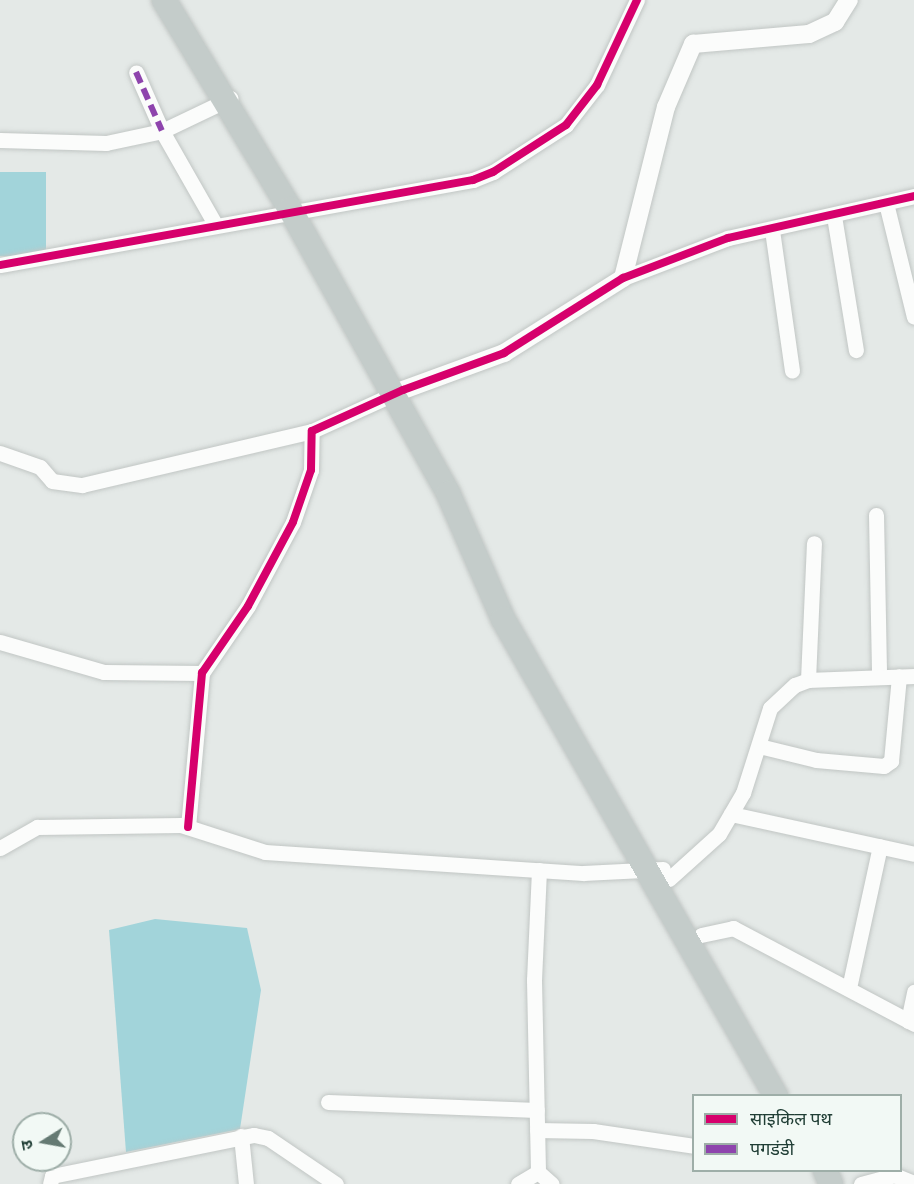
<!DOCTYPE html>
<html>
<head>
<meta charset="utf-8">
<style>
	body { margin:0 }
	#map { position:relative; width:914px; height:1184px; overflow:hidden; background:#e4e9e7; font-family:"Exo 2","Noto Sans Devanagari",sans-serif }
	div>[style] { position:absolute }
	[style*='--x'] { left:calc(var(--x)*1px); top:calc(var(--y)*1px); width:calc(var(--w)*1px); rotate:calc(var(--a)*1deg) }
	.water>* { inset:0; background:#a2d4da; transform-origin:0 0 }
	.roads { filter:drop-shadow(0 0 2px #c1c6c4) drop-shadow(0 0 2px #c1c6c4) }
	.minor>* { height:15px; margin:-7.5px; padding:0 7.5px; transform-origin:7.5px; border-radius:7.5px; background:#fbfcfb }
	.tertiary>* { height:18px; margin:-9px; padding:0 9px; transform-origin:9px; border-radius:9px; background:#fbfcfb }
	.trunk>* { height:24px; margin:-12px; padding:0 12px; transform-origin:12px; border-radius:12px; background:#c4ccca }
	.quiet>* { height:6px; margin-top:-3px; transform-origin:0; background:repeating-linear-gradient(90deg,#8e44ad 0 12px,transparent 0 18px) }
	.cycleway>* { height:8px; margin:-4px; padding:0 4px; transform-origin:4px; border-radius:4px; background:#d6006c }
	span { translate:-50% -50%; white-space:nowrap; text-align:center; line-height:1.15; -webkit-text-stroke:4.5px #f2f9f5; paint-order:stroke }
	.legend { position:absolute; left:692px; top:1094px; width:210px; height:78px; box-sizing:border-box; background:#f2f9f5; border:2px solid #9eaea8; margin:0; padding:8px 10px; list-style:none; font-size:18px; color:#203e35 }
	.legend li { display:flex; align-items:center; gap:12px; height:30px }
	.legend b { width:30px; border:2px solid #9eaea8 }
	.north { position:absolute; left:12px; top:1112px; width:60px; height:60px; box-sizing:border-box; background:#f2f9f5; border:2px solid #9eaea8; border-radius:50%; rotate:259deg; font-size:16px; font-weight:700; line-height:24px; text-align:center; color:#203e35 }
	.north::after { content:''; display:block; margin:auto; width:21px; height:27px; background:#657a73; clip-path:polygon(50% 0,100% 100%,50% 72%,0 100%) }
</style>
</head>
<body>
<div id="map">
	<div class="water">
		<div style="left:0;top:172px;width:46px;height:84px"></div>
		<div style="clip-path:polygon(155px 919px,247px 928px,261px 990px,240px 1129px,126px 1152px,109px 930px)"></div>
	</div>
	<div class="roads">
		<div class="minor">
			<div style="--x:0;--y:140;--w:106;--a:1.6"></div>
			<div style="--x:106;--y:143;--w:57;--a:-12.1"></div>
			<div style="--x:162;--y:131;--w:64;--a:-113.8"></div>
			<div style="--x:886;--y:203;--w:117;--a:76.2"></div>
			<div style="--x:834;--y:216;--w:136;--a:80.7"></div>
			<div style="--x:215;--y:224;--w:107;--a:-119.7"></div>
			<div style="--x:162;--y:131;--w:76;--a:-25.6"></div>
			<div style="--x:772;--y:230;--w:142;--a:81.9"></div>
			<div style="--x:0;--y:265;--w:481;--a:-10.2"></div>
			<div style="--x:473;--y:180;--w:22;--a:-22"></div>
			<div style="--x:493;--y:172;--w:87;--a:-32.8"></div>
			<div style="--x:566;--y:125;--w:51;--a:-52.2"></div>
			<div style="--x:597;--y:85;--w:94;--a:-64.8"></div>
			<div style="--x:623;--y:278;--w:112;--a:-20.9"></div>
			<div style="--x:728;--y:238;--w:191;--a:-12.7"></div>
			<div style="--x:0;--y:453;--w:42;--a:19.3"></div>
			<div style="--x:40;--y:467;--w:18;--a:49"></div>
			<div style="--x:52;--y:481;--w:30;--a:8"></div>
			<div style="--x:82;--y:485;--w:236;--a:-13.2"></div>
			<div style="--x:876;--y:515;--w:162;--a:88.9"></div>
			<div style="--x:0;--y:642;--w:108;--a:16.1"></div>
			<div style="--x:104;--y:672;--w:98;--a:0.6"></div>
			<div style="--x:808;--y:680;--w:137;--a:-87.5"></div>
			<div style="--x:759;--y:746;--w:59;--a:13.8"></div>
			<div style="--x:816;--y:760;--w:68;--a:5"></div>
			<div style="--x:884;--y:766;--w:9;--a:-36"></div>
			<div style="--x:891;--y:761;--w:85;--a:-84.6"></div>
			<div style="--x:731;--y:814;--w:187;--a:12.3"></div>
			<div style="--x:188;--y:827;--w:155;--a:-84.8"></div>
			<div style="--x:202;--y:673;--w:81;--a:-55.5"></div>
			<div style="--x:248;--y:606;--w:95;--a:-61.8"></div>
			<div style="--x:293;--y:522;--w:55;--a:-70.9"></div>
			<div style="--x:311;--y:470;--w:39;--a:-89"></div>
			<div style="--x:312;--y:431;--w:97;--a:-24.4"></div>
			<div style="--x:0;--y:848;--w:43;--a:-29.6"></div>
			<div style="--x:37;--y:827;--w:144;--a:-0.8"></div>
			<div style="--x:181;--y:825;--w:88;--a:17.8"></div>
			<div style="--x:265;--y:852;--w:319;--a:3.8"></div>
			<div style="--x:583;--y:873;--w:80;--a:-2.9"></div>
			<div style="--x:539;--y:870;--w:110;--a:92.6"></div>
			<div style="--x:534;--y:980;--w:192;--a:88.8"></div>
			<div style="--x:538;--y:1172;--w:18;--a:41"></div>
			<div style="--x:669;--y:879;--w:67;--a:-42"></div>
			<div style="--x:719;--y:834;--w:48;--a:-59.7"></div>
			<div style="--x:743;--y:793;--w:89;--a:-72.4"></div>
			<div style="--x:770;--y:708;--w:34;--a:-43"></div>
			<div style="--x:795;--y:685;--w:14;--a:-21"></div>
			<div style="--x:808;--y:680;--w:106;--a:-2.2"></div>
			<div style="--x:701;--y:935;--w:33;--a:-12"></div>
			<div style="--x:733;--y:928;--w:205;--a:27.9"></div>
			<div style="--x:849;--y:988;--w:145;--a:-77.7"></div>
			<div style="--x:908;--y:1021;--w:30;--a:-78"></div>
			<div style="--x:328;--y:1102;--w:209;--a:2.2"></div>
			<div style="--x:537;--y:1130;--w:56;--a:1"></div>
			<div style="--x:593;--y:1131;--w:102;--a:8.4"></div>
			<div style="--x:241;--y:1136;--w:48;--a:84.1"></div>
			<div style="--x:50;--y:1184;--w:8;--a:-76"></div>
			<div style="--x:52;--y:1176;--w:206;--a:-11.5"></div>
			<div style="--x:254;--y:1135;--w:14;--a:12"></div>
			<div style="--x:268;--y:1138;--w:82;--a:34.1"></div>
			<div style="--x:518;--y:1184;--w:23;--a:-31"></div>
			<div style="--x:861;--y:1184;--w:34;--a:-15"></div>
			<div style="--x:894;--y:1175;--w:22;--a:22"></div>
		</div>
		<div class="tertiary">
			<div style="--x:403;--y:390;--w:108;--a:-20.1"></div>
			<div style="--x:504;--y:353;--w:141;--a:-32.2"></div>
			<div style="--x:623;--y:278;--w:176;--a:-75.9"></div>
			<div style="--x:666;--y:107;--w:69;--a:-66.8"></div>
			<div style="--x:693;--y:44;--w:116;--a:-4.9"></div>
			<div style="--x:809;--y:34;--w:29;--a:-25"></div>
			<div style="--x:835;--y:22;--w:26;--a:-58"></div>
		</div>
		<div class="trunk">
			<div style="--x:164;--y:0;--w:244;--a:58.9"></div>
			<div style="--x:290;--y:209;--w:325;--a:60.9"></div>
			<div style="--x:448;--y:493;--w:137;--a:66.4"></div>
			<div style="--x:503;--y:619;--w:550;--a:60.22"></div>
			<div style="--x:825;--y:1170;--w:15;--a:67"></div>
		</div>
	</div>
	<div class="quiet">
		<div style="--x:136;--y:72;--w:64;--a:66.2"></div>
	</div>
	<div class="cycleway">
		<div style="--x:0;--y:265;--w:481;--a:-10.2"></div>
		<div style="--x:473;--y:180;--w:22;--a:-22"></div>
		<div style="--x:493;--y:172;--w:87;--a:-32.8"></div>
		<div style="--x:566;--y:125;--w:51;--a:-52.2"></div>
		<div style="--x:597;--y:85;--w:94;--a:-64.8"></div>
		<div style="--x:188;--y:827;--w:155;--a:-84.8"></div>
		<div style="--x:202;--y:673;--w:81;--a:-55.5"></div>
		<div style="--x:248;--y:606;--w:95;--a:-61.8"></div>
		<div style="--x:293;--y:522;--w:55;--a:-70.9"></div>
		<div style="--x:311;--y:470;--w:39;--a:-89"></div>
		<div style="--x:312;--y:431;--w:100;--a:-24.3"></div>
		<div style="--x:403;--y:390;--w:108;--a:-20.1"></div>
		<div style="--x:504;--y:353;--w:141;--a:-32.2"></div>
		<div style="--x:623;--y:278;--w:112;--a:-20.9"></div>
		<div style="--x:728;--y:238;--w:191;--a:-12.7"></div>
	</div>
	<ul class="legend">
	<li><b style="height:8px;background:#d6006c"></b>साइकिल पथ</li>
	<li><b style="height:8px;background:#8e44ad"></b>पगडंडी</li>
	</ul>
	<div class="north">उ</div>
</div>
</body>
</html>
